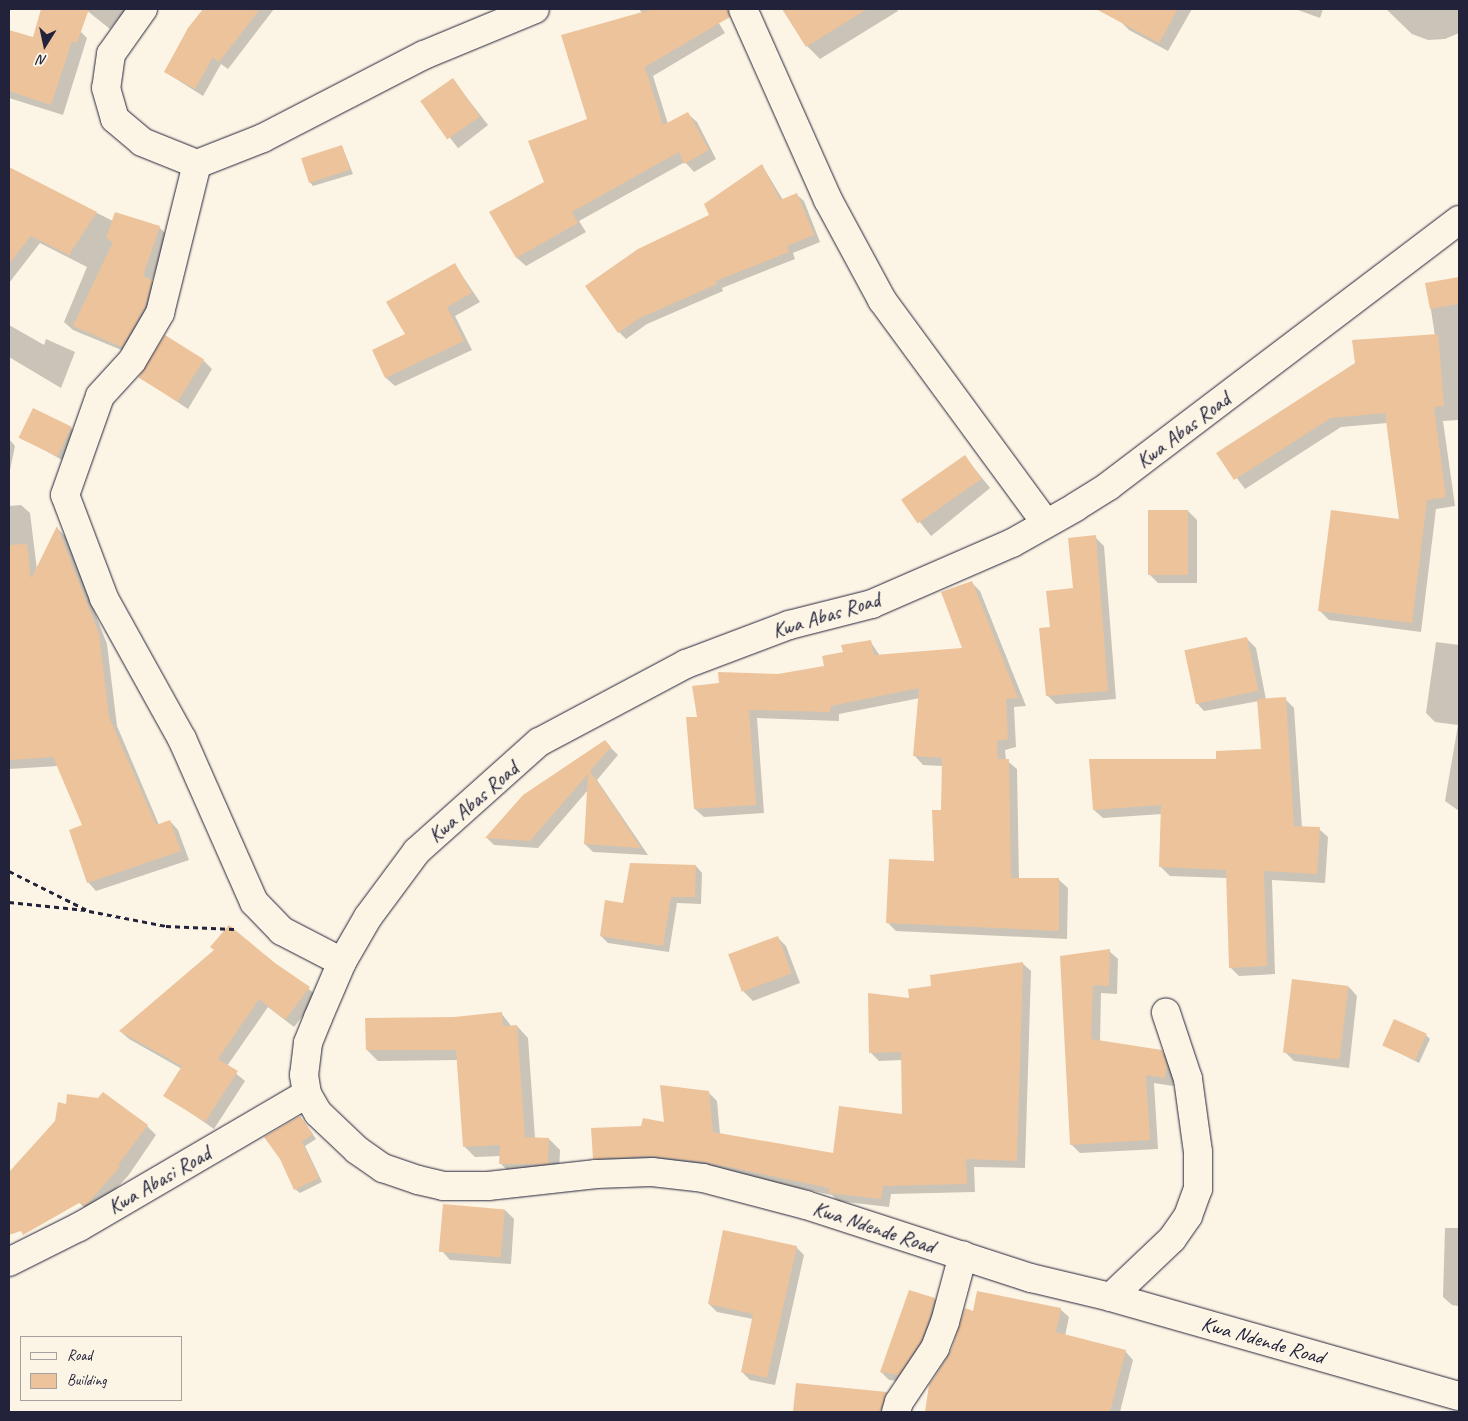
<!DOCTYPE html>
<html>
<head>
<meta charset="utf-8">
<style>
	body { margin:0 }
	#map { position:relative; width:1468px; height:1421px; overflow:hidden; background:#fcf5e5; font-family:Caveat,sans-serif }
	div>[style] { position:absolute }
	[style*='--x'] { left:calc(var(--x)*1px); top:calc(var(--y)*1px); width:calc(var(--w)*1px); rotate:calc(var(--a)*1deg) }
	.shadow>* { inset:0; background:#0003; transform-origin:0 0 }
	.building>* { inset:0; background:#edc39c; transform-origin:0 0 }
	.path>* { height:3px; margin-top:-1.5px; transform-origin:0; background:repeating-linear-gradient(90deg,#22223b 0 5px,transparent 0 9px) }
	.roads { filter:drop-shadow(0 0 1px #22223b) drop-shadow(0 0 1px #22223b) }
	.street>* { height:28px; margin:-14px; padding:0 14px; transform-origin:14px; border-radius:14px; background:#fcf5e5 }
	span { translate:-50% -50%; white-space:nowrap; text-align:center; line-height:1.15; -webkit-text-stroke:4px #fcf5e5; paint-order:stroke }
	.street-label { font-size:21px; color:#22223b }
	.frame { position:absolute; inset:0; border:10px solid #22223b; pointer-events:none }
	.legend { position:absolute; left:20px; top:1336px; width:162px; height:65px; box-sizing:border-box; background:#fcf5e5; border:1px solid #a5a1a1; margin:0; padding:6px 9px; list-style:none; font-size:15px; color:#22223b }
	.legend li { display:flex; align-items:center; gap:10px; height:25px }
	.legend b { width:25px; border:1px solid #a5a1a1 }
	.north { position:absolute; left:20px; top:20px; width:50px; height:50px; -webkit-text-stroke:4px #fcf5e5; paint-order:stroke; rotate:190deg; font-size:14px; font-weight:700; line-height:20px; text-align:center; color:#22223b }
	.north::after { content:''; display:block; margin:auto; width:18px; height:22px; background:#22223b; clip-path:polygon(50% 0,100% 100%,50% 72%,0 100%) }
</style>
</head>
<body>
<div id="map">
	<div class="shadow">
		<div style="clip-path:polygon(85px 9px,126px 9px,110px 29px)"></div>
		<div style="clip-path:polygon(204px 9px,274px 9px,228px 69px,221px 64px,203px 96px,165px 72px,189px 29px)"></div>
		<div style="clip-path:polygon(639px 9px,710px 9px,725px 33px,653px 76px,668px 124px,688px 114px,697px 122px,716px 159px,694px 172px,685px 162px,579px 221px,586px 232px,526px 266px,517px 258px,491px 213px,545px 182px,588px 119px,642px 13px)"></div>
		<div style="clip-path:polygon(784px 9px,897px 9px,898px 11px,820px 59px,807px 46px)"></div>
		<div style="clip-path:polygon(1127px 9px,1192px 9px,1168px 51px,1129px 30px,1120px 21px)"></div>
		<div style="clip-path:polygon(1295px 9px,1323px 9px,1320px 18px)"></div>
		<div style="clip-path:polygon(1386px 9px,1459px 9px,1459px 33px,1445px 39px,1428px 40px,1412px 34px)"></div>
		<div style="clip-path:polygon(76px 27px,87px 38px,63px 115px,9px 98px,9px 32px,34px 40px)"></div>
		<div style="left:453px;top:80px;width:57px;height:38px;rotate:52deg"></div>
		<div style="clip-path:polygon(342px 146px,353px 174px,313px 186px,309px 181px)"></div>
		<div style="clip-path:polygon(762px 165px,783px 200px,797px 195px,804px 201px,820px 242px,793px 253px,795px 259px,722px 288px,723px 291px,647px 324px,626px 339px,619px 332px,711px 215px)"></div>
		<div style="clip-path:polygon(21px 175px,113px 221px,159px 227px,168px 236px,152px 281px,160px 289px,131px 354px,73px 330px,64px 322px,87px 267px,40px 243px,9px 283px,9px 192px)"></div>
		<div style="clip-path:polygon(455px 265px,480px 302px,455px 316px,472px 350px,395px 386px,386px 378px,374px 350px,407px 335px)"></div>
		<div style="clip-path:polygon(1459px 278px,1459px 420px,1443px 421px,1455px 506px,1436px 509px,1421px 632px,1329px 620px,1320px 611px,1400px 520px,1387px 423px,1341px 427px,1245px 489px,1218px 453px,1435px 336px,1427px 284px)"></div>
		<div style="clip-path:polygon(9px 325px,44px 345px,46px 339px,75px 352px,61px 388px,9px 357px)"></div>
		<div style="clip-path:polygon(203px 360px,212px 369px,188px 409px,140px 377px)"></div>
		<div style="clip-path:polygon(71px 428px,75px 432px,62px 460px,21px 437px)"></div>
		<div style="clip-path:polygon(9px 439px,15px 446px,9px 475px)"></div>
		<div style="left:965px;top:457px;width:40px;height:76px;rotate:51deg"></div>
		<div style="clip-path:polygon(21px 505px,30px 513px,37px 570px,57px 528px,65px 536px,107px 644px,117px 726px,159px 825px,170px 821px,178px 830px,189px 860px,96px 891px,88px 882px,84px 826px,58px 766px,9px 769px,9px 506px)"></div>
		<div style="clip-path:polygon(1188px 511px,1197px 520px,1197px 583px,1158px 583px,1149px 574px)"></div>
		<div style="clip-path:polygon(1095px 537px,1104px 546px,1116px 699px,1056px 704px,1047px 695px,1051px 628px,1074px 589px)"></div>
		<div style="clip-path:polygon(972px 583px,980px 591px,1026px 706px,1014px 707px,1016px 747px,1005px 750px,1006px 760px,1017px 769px,1019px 880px,1059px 880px,1068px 888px,1067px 939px,896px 931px,887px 922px,935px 863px,942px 811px,943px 766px,923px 765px,915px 756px,920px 698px,839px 714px,839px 721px,757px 718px,764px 813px,704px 817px,695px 809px,698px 718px,778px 675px,826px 667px,844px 653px,870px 641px,880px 656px,964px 649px)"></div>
		<div style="clip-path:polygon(1247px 639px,1256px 648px,1266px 700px,1285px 699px,1294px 708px,1302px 828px,1319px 829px,1328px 837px,1325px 883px,1272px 880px,1275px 974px,1239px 976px,1230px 967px,1227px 878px,1170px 876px,1161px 867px,1162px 814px,1103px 818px,1094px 810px,1218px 760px,1262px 750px,1259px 701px,1204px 711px,1196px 702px)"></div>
		<div style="clip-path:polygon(1436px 642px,1459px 645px,1459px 811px,1445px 801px,1458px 725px,1435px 722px,1426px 713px)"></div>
		<div style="clip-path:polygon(605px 742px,618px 755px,597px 780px,648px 855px,593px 852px,585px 844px,588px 790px,538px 848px,494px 845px,487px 838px)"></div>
		<div style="clip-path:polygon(696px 866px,702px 873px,701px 904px,677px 903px,669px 952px,608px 943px,601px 936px,624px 904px)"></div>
		<div style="clip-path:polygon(777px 937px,786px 946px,800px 983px,753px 1001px,744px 992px,730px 955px)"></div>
		<div style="clip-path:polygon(215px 951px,274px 964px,318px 996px,294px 1027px,268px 1007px,227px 1066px,245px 1081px,214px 1129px,165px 1095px,182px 1069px,129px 1039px,120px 1031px)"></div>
		<div style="clip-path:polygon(1109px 951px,1118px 959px,1117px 994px,1101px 993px,1100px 1042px,1161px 1051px,1170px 1060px,1175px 1074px,1173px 1086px,1154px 1083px,1158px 1149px,1080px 1153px,1071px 1144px,1061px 957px)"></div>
		<div style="clip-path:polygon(1022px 963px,1031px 971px,1025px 1168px,974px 1167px,975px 1192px,891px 1194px,889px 1207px,838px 1201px,832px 1195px,714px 1170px,603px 1166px,595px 1158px,642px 1128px,666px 1124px,708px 1092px,717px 1101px,720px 1134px,834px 1154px,904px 1115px,902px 1060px,879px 1061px,871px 1053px,911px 999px)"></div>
		<div style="clip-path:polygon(1349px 987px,1357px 996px,1349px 1068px,1294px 1061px,1285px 1052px)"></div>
		<div style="clip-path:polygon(501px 1013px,512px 1027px,517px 1026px,528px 1038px,535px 1138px,549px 1139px,560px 1150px,559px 1174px,512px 1175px,501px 1164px,501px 1156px,475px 1157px,464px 1146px,458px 1060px,378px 1061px,367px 1050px,454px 1019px)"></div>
		<div style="clip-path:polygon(1426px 1035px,1430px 1039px,1419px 1063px,1384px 1045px)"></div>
		<div style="clip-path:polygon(304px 1122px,316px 1139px,305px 1146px,322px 1182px,300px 1193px,295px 1189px)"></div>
		<div style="clip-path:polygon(147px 1126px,156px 1135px,128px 1176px,92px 1214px,34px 1163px)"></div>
		<div style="clip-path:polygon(505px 1210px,514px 1219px,511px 1264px,450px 1260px,442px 1251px)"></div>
		<div style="clip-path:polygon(1445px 1228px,1459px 1228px,1459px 1306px,1452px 1305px,1443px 1297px)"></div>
		<div style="clip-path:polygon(796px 1247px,804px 1255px,775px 1385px,750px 1380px,742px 1372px,753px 1319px,717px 1312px,709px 1304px)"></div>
		<div style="clip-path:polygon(935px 1299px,942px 1307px,907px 1382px,889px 1380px,881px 1372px)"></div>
		<div style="clip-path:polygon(1060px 1309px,1069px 1317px,1065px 1336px,1125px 1351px,1133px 1360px,1120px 1412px,926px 1412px,930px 1385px,974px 1312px)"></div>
	</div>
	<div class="building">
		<div style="clip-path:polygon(41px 9px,89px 9px,77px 43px,72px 41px,51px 105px,9px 91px,9px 30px,33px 37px)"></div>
		<div style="clip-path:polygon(203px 9px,260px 9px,219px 62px,213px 57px,195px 89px,164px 72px,188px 28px)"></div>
		<div style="clip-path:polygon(653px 9px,728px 9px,730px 17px,645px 67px,663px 125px,688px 112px,709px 150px,684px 164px,679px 152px,572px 212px,578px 223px,516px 258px,489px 212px,544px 182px,528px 141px,587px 119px,561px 35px)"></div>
		<div style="clip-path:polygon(782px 9px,867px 9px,806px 47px)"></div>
		<div style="clip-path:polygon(1096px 9px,1178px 9px,1159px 43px)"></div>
		<div style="left:453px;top:78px;width:47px;height:40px;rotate:55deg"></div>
		<div style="left:342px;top:145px;width:26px;height:43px;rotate:72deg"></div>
		<div style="clip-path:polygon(762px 164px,780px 200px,797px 193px,814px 235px,787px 246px,789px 252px,716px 281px,717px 284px,640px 318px,618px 333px,585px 286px,638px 249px,709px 215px,704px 204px)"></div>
		<div style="clip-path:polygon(9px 167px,97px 212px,69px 255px,31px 236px,9px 264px)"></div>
		<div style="clip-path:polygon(115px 212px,160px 226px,143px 276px,152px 280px,145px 307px,122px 347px,73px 326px,113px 242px,106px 238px)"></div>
		<div style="clip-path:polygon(455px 263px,472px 293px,447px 307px,464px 341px,385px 378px,372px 350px,405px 334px,386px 302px)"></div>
		<div style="clip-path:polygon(1459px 277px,1459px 304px,1430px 309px,1425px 283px)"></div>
		<div style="clip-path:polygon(1438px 334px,1444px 406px,1434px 407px,1446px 497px,1427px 500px,1412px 623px,1318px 611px,1331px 510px,1399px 519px,1385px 413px,1331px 418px,1234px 480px,1216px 453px,1355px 363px,1352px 340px)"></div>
		<div style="left:165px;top:335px;width:46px;height:50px;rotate:32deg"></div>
		<div style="left:33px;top:408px;width:43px;height:33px;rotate:26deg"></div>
		<div style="left:965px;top:455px;width:29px;height:78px;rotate:55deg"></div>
		<div style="left:1148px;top:510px;width:40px;height:65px"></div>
		<div style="clip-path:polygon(57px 526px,99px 634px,109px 717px,156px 825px,170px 820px,181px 851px,87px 883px,69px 830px,82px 825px,53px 757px,9px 760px,9px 545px,27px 544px,31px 579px)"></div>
		<div style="clip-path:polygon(1096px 535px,1108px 691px,1046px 696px,1039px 628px,1050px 627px,1046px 591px,1073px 588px,1068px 538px)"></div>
		<div style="clip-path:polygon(972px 581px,1018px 698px,1006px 699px,1008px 739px,997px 741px,998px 759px,1009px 759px,1011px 878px,1059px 878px,1059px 931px,886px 923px,889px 859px,934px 861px,932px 810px,941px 810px,942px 758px,913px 756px,919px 688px,831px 706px,830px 712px,749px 710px,756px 805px,694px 809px,686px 717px,697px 717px,692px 686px,719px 683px,718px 672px,778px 674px,824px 666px,822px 656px,843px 652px,841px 645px,871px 640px,874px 655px,962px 648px,941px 592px)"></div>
		<div style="left:1247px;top:637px;width:55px;height:64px;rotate:78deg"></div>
		<div style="clip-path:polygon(1286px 697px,1294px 826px,1320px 827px,1317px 874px,1264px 871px,1267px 966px,1229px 968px,1226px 870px,1159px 867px,1161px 805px,1093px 810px,1089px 759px,1216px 759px,1216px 751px,1261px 749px,1257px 699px)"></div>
		<div style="clip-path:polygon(605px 740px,611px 747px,590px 771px,641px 848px,584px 844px,588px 774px,530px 841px,485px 838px,523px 795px)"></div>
		<div style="clip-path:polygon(630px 863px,696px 865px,695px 897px,671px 897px,663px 946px,600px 936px,605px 900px,623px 903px)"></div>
		<div style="clip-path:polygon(229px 925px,275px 963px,310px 987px,285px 1020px,259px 999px,218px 1059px,238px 1071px,205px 1122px,163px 1096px,182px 1066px,119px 1031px,214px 950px,210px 947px)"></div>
		<div style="left:778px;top:936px;width:40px;height:53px;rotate:70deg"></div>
		<div style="clip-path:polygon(1110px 949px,1109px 986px,1093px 985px,1091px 1039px,1162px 1050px,1167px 1065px,1165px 1078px,1146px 1075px,1150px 1140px,1070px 1145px,1060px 956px)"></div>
		<div style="clip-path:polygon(1023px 962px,1017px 1161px,966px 1159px,967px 1184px,883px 1186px,881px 1199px,829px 1193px,829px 1188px,705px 1162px,652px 1156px,593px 1159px,591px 1128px,641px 1126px,643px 1118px,664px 1122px,660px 1085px,709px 1091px,713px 1132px,833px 1153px,839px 1106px,902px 1114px,901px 1052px,869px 1053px,868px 993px,909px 998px,908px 989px,931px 986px,930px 975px)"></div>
		<div style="left:1292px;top:979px;width:57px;height:74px;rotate:7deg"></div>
		<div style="clip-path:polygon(502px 1012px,503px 1026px,517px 1025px,525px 1137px,549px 1138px,548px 1164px,499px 1164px,500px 1145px,463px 1147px,456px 1050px,366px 1050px,365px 1018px,454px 1017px)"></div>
		<div style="left:1394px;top:1019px;width:36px;height:29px;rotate:24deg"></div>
		<div style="clip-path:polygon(103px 1092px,148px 1125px,118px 1165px,120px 1167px,86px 1205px,79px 1203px,23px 1235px,21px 1231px,9px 1235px,9px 1172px,55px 1121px,58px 1102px,66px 1104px,67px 1094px,98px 1098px)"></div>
		<div style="clip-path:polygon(300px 1116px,313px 1134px,302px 1142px,319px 1178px,294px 1190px,280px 1159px,264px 1137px)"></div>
		<div style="left:443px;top:1204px;width:62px;height:48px;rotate:5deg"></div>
		<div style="clip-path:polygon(723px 1230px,797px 1246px,767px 1378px,741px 1372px,753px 1314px,708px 1304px)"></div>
		<div style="clip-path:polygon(909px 1290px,935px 1298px,930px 1317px,921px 1341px,899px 1375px,880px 1372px)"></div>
		<div style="clip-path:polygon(977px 1291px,1061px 1308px,1056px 1332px,1126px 1350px,1110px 1412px,925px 1412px,929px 1385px,950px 1354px,965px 1308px,973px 1311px)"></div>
		<div style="clip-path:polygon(796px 1383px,887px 1392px,881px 1412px,793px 1412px)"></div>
	</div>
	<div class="path">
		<div style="--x:9;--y:871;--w:89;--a:26.6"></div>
		<div style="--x:89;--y:911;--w:78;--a:11"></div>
		<div style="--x:166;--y:926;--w:68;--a:2.5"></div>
		<div style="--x:9;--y:902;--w:77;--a:5.9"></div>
	</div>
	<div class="roads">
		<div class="street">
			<div style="--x:143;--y:9;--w:55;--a:125.4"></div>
			<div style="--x:111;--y:54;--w:34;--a:98"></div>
			<div style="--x:106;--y:88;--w:32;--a:74"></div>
			<div style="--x:115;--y:119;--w:35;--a:40"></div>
			<div style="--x:142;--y:142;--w:59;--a:21.8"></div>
			<div style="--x:743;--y:9;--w:209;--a:66"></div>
			<div style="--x:828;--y:200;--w:114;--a:61.6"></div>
			<div style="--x:882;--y:300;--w:275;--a:53.7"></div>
			<div style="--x:1459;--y:220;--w:440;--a:142.8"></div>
			<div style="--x:1109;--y:486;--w:39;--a:148"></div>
			<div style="--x:1076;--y:507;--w:73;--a:150.6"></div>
			<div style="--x:1012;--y:543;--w:153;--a:156.5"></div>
			<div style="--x:872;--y:604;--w:86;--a:165.8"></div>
			<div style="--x:789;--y:625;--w:110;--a:159.3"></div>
			<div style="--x:686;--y:664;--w:166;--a:152"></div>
			<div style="--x:539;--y:742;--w:164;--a:138.2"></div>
			<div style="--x:417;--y:851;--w:82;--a:126.6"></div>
			<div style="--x:368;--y:917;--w:52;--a:120"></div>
			<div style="--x:342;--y:962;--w:61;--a:113.2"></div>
			<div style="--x:318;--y:1018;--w:27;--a:112"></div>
			<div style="--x:308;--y:1043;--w:32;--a:97"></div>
			<div style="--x:304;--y:1075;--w:19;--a:81"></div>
			<div style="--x:307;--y:1094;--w:22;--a:60"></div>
			<div style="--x:318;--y:1113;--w:54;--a:43.5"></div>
			<div style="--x:357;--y:1150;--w:32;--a:35"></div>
			<div style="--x:383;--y:1168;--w:37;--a:19"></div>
			<div style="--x:418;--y:1180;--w:26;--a:13"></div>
			<div style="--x:443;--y:1186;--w:45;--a:0"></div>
			<div style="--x:488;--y:1186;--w:109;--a:-6.3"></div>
			<div style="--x:596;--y:1174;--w:56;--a:-2"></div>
			<div style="--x:652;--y:1172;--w:51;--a:6.7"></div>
			<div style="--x:703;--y:1178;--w:106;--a:14.7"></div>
			<div style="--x:806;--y:1205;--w:237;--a:18"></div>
			<div style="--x:1031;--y:1278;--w:82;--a:13.4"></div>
			<div style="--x:1111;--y:1297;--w:362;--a:15.9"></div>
			<div style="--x:342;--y:962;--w:68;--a:-152.7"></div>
			<div style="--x:282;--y:931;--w:40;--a:-134"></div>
			<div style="--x:254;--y:902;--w:178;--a:-113.8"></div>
			<div style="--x:182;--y:739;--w:161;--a:-119"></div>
			<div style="--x:104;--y:598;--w:110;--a:-110.7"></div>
			<div style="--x:65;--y:495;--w:105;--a:-70.5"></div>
			<div style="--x:100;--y:396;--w:47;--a:-47.6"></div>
			<div style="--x:132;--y:361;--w:56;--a:-59.7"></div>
			<div style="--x:160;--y:313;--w:154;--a:-76.1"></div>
			<div style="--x:197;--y:164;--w:71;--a:-21.5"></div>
			<div style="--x:263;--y:138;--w:181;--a:-27.3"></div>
			<div style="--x:424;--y:55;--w:120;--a:-22.5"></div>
			<div style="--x:9;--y:1262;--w:78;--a:-26.6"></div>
			<div style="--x:79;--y:1227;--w:264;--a:-30.3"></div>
			<div style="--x:1111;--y:1297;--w:84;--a:-43.6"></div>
			<div style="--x:1172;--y:1239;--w:28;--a:-55"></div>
			<div style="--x:1188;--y:1216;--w:29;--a:-70"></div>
			<div style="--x:1198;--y:1189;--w:37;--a:-90"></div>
			<div style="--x:1198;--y:1152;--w:74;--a:-97.8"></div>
			<div style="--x:1188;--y:1079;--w:70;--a:-108.4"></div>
			<div style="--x:896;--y:1412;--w:10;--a:-73"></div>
			<div style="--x:899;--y:1402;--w:65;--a:-56.3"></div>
			<div style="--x:935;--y:1348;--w:28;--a:-69"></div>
			<div style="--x:945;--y:1322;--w:69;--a:-75"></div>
		</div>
	</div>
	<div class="street-label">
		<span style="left:1183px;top:430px;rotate:-37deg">Kwa Abas Road</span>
		<span style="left:826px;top:615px;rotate:-17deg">Kwa Abas Road</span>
		<span style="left:473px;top:802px;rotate:-41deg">Kwa Abas Road</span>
		<span style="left:159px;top:1180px;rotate:-30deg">Kwa Abasi Road</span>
		<span style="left:874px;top:1227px;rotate:18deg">Kwa Ndende Road</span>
		<span style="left:1263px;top:1340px;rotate:16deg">Kwa Ndende Road</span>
	</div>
	<div class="frame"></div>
	<ul class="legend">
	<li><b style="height:6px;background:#fcf5e5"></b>Road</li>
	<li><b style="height:14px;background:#edc39c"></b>Building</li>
	</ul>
	<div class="north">N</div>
</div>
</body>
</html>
